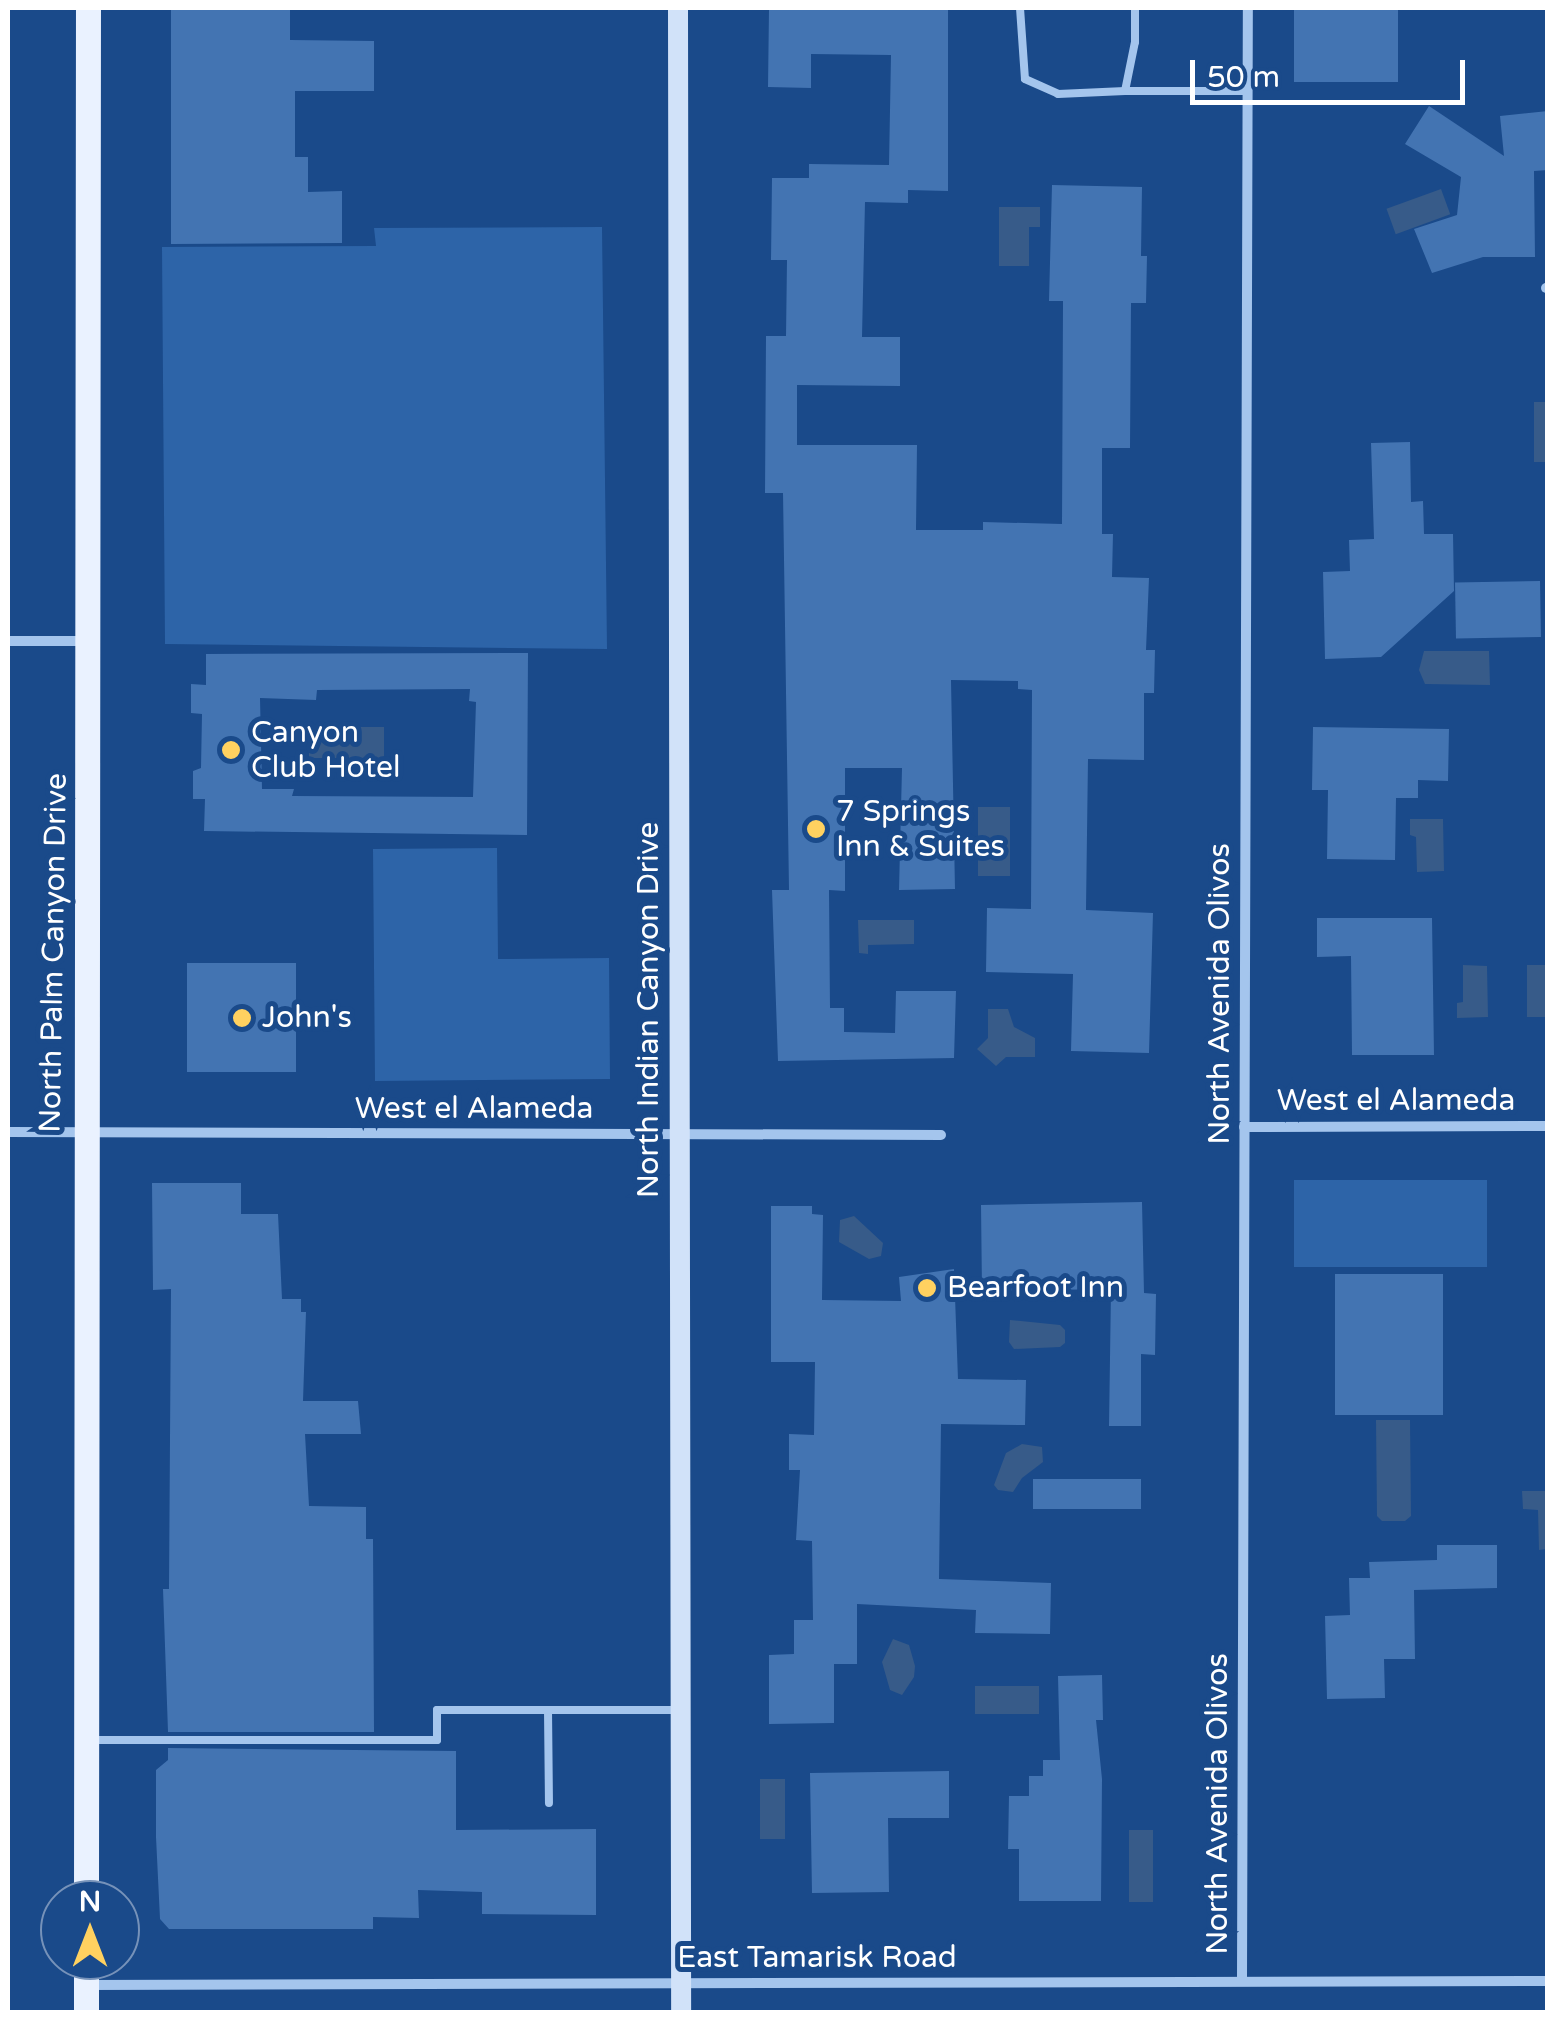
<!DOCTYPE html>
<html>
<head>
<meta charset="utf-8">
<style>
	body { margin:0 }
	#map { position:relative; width:1555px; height:2020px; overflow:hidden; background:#1a4a8a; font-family:"Varela Round",sans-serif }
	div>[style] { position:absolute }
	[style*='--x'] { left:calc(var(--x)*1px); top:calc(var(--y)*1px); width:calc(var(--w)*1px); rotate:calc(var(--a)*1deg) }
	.green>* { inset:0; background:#2d64a8; transform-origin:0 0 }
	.water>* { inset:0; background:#375b89; transform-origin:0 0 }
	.building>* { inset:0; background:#4374b2; transform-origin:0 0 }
	.lane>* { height:8px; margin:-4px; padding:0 4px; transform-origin:4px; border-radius:4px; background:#a4c5ed }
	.street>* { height:10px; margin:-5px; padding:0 5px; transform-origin:5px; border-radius:5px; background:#a4c5ed }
	.secondary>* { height:20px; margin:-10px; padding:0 10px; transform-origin:10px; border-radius:10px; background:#d1e2f9 }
	.primary>* { height:25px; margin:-12.5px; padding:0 12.5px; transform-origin:12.5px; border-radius:12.5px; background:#eaf2ff }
	.dots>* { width:28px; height:28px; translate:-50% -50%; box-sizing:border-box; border:5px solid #1a4a8a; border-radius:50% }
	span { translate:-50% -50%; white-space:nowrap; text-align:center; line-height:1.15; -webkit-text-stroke:10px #1a4a8a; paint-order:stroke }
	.poi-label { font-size:30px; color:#fff }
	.left { translate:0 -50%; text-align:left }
	.street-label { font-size:30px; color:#fff }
	.frame { position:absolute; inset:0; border:10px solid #fff; pointer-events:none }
	.north { position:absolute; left:40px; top:1880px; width:100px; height:100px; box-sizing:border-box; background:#1a4a8a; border:2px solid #7692b9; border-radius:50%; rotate:0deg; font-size:28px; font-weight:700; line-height:40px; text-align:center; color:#fff }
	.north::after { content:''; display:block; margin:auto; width:35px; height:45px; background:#ffd160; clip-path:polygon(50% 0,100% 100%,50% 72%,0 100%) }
	.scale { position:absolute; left:1190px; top:60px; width:275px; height:45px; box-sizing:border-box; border:5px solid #fff; border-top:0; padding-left:12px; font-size:30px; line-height:35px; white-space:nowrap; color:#fff; -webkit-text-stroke:8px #1a4a8a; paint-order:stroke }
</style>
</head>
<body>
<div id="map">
	<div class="green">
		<div style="clip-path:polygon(602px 227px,607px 649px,165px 644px,162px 247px,376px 246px,374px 228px)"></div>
		<div style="clip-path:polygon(497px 848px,498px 959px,609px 958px,610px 1079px,375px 1081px,373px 849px)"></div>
		<div style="left:1294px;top:1180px;width:193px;height:87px"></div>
	</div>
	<div class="water">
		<div style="left:1441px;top:189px;width:27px;height:58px;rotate:70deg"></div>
		<div style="clip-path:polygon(999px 207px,1040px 207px,1040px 227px,1029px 227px,1029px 266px,999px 266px)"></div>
		<div style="left:1534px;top:402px;width:13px;height:60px"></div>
		<div style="clip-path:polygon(1424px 651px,1489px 651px,1490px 685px,1425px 684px,1419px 670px)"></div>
		<div style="left:384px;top:727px;width:31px;height:75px;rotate:90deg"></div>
		<div style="left:978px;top:807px;width:32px;height:69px"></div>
		<div style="clip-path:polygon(1410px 819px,1443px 819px,1444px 871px,1417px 872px,1416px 837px,1410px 835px)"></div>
		<div style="clip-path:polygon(858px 920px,914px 920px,914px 944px,868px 945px,868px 954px,859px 953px)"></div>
		<div style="clip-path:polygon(1463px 965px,1487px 966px,1488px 1017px,1457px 1018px,1457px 1003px,1463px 1002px)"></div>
		<div style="left:1527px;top:965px;width:20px;height:52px"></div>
		<div style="clip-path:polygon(988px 1009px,1008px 1009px,1014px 1027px,1035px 1038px,1035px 1057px,1006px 1057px,996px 1066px,977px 1049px,988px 1038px)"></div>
		<div style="clip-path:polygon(854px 1216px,883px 1243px,881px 1256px,869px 1259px,839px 1242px,840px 1220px)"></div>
		<div style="clip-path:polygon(1010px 1320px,1060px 1325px,1065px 1330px,1065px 1343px,1060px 1347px,1014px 1349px,1009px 1342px)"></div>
		<div style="clip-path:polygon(1376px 1420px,1410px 1420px,1411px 1516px,1405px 1521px,1382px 1521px,1377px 1516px)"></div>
		<div style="clip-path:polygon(1022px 1444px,1042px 1447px,1043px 1462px,1022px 1478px,1013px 1492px,998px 1490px,994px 1485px,1006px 1453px)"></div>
		<div style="clip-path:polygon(1522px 1491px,1547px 1491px,1547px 1549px,1539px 1550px,1538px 1510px,1523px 1509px)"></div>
		<div style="clip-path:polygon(893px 1639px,909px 1645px,915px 1666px,914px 1677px,902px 1695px,890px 1690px,882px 1662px)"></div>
		<div style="left:975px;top:1686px;width:64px;height:28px"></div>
		<div style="left:760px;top:1779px;width:25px;height:60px"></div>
		<div style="left:1129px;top:1830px;width:24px;height:72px"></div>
	</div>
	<div class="building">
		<div style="clip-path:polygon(171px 8px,290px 8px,290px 40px,374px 41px,374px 91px,295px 91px,295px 157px,308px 157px,308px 192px,342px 191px,342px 243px,171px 244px)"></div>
		<div style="clip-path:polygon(769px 8px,948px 8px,948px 191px,908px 190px,908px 203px,865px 202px,862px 337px,900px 337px,900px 386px,797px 385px,797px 445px,917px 445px,916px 530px,983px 530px,983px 522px,1062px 524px,1063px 301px,1049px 301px,1052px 185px,1142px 187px,1141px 256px,1147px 256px,1146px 303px,1131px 303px,1130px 448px,1102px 448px,1102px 534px,1113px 534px,1112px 577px,1149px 578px,1146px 650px,1155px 650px,1154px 693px,1144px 693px,1144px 760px,1088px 759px,1086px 910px,1153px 913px,1149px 1053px,1071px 1051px,1073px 974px,986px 972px,987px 908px,1031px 909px,1032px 690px,1018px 689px,1018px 681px,951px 680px,955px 889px,899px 890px,902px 768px,845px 768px,845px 891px,829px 890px,830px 1008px,844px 1008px,844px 1032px,895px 1033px,896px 991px,956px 991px,954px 1058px,778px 1061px,772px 890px,789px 890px,783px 493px,765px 493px,766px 336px,786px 336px,787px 260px,771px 260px,772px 178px,809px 178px,809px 164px,889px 165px,891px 55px,811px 54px,811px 88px,768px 87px)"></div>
		<div style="left:1294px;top:8px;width:104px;height:74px"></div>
		<div style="clip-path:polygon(1429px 106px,1504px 156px,1500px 116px,1548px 111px,1548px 170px,1534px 171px,1535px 257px,1483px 257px,1432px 273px,1414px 229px,1457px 215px,1461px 177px,1405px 144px)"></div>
		<div style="clip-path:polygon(1410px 442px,1411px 502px,1423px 501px,1424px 534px,1453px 534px,1454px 591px,1381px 657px,1325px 659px,1323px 572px,1350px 571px,1349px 540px,1374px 539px,1371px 443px)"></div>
		<div style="left:1540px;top:581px;width:56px;height:85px;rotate:89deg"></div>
		<div style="clip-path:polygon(evenodd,528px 653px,527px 835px,204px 831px,205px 799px,193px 799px,193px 771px,201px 768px,202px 714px,191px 713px,191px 684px,206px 685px,206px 654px,528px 653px,470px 689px,469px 701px,476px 702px,473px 797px,292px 796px,294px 789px,262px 789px,260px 698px,316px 700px,317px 690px,470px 689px)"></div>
		<div style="clip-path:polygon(1313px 727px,1449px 729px,1448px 781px,1418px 780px,1418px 798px,1396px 798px,1395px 860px,1327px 859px,1328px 790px,1312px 790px)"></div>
		<div style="clip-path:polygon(1317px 918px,1432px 918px,1434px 1055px,1352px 1055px,1351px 956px,1317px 957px)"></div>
		<div style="left:187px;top:963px;width:109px;height:109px"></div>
		<div style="clip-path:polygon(152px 1183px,241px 1183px,241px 1214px,278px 1214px,282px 1299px,301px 1299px,301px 1312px,306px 1312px,303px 1401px,358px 1401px,361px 1434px,305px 1434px,309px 1506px,366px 1507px,366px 1539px,373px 1539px,374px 1732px,168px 1732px,163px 1589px,169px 1589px,171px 1289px,153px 1290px)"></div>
		<div style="clip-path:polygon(1142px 1202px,1144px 1293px,1156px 1294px,1155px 1355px,1141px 1354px,1141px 1426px,1109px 1426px,1111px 1289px,982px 1291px,981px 1205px)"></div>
		<div style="clip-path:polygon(771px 1206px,812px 1206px,812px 1214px,823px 1215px,822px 1300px,901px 1301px,899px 1277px,954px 1269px,958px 1379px,1026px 1380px,1025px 1425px,941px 1424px,939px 1579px,1051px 1583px,1050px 1634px,975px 1633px,976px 1610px,857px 1604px,857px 1664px,834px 1664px,834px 1723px,769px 1724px,769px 1655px,794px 1654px,794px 1620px,813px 1620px,812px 1541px,796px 1540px,800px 1470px,789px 1470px,789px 1434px,814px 1435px,815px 1362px,771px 1362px)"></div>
		<div style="left:1335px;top:1274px;width:108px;height:141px"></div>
		<div style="left:1033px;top:1479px;width:108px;height:30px"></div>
		<div style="clip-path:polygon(1437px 1545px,1497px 1545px,1497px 1588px,1414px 1590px,1415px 1659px,1384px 1659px,1385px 1698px,1327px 1699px,1325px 1616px,1350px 1615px,1349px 1578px,1370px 1578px,1369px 1562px,1437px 1560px)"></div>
		<div style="clip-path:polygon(1102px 1675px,1103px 1720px,1096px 1720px,1102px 1779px,1101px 1901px,1019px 1901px,1019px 1849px,1008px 1849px,1009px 1796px,1029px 1796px,1029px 1776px,1043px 1776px,1043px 1760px,1060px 1760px,1058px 1676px)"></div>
		<div style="clip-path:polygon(168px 1748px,456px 1751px,456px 1830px,596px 1829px,596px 1915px,482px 1914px,482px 1892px,418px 1890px,419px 1918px,373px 1917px,373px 1929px,169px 1929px,160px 1919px,156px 1837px,156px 1770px,168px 1760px)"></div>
		<div style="clip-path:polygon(949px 1771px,949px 1818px,888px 1818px,889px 1892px,812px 1893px,810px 1773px)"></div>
	</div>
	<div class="lane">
		<div style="--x:1020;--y:8;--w:71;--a:86"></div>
		<div style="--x:1025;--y:79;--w:36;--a:24"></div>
		<div style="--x:1058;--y:94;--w:67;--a:-2.6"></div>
		<div style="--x:1125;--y:91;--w:50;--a:-78.5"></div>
		<div style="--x:1135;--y:42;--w:34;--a:-90"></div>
		<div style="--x:1125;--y:91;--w:122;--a:0"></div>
		<div style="--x:548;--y:1710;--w:93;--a:89.4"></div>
		<div style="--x:90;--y:1740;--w:347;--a:0"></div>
		<div style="--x:437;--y:1740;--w:30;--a:-90"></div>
		<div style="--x:437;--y:1710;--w:239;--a:0"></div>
	</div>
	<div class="street">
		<div style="--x:1546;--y:288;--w:2;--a:0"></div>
		<div style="--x:8;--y:641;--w:78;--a:0"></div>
		<div style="--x:1244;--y:1127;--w:304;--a:-0.2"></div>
		<div style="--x:8;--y:1132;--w:933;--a:0.18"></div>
		<div style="--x:1242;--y:1980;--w:1972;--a:-89.83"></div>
		<div style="--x:87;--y:1985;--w:1461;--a:-0.16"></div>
	</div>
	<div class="secondary">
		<div style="--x:678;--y:8;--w:2004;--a:89.91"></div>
	</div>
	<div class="primary">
		<div style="--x:86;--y:1900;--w:1892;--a:-89.94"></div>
		<div style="--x:86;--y:1960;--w:52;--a:90"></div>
	</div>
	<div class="dots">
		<div style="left:231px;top:750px;background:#ffd160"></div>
		<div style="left:816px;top:829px;background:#ffd160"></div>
		<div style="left:242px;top:1018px;background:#ffd160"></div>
		<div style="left:927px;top:1288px;background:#ffd160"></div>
	</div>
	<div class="poi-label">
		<span class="left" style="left:251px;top:750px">Canyon<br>Club Hotel</span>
		<span class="left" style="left:836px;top:829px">7 Springs<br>Inn &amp; Suites</span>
		<span class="left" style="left:262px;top:1018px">John's</span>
		<span class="left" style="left:947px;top:1288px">Bearfoot Inn</span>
	</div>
	<div class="street-label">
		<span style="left:54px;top:953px;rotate:-89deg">North Palm Canyon Drive</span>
		<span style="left:1220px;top:994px;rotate:-90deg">North Avenida Olivos</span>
		<span style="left:649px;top:1010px;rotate:-90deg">North Indian Canyon Drive</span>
		<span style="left:1396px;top:1101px">West el Alameda</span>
		<span style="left:474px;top:1109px">West el Alameda</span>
		<span style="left:1218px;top:1804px;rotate:-90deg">North Avenida Olivos</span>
		<span style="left:817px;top:1958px">East Tamarisk Road</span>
	</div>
	<div class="frame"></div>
	<div class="north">N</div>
	<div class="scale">50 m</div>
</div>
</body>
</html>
